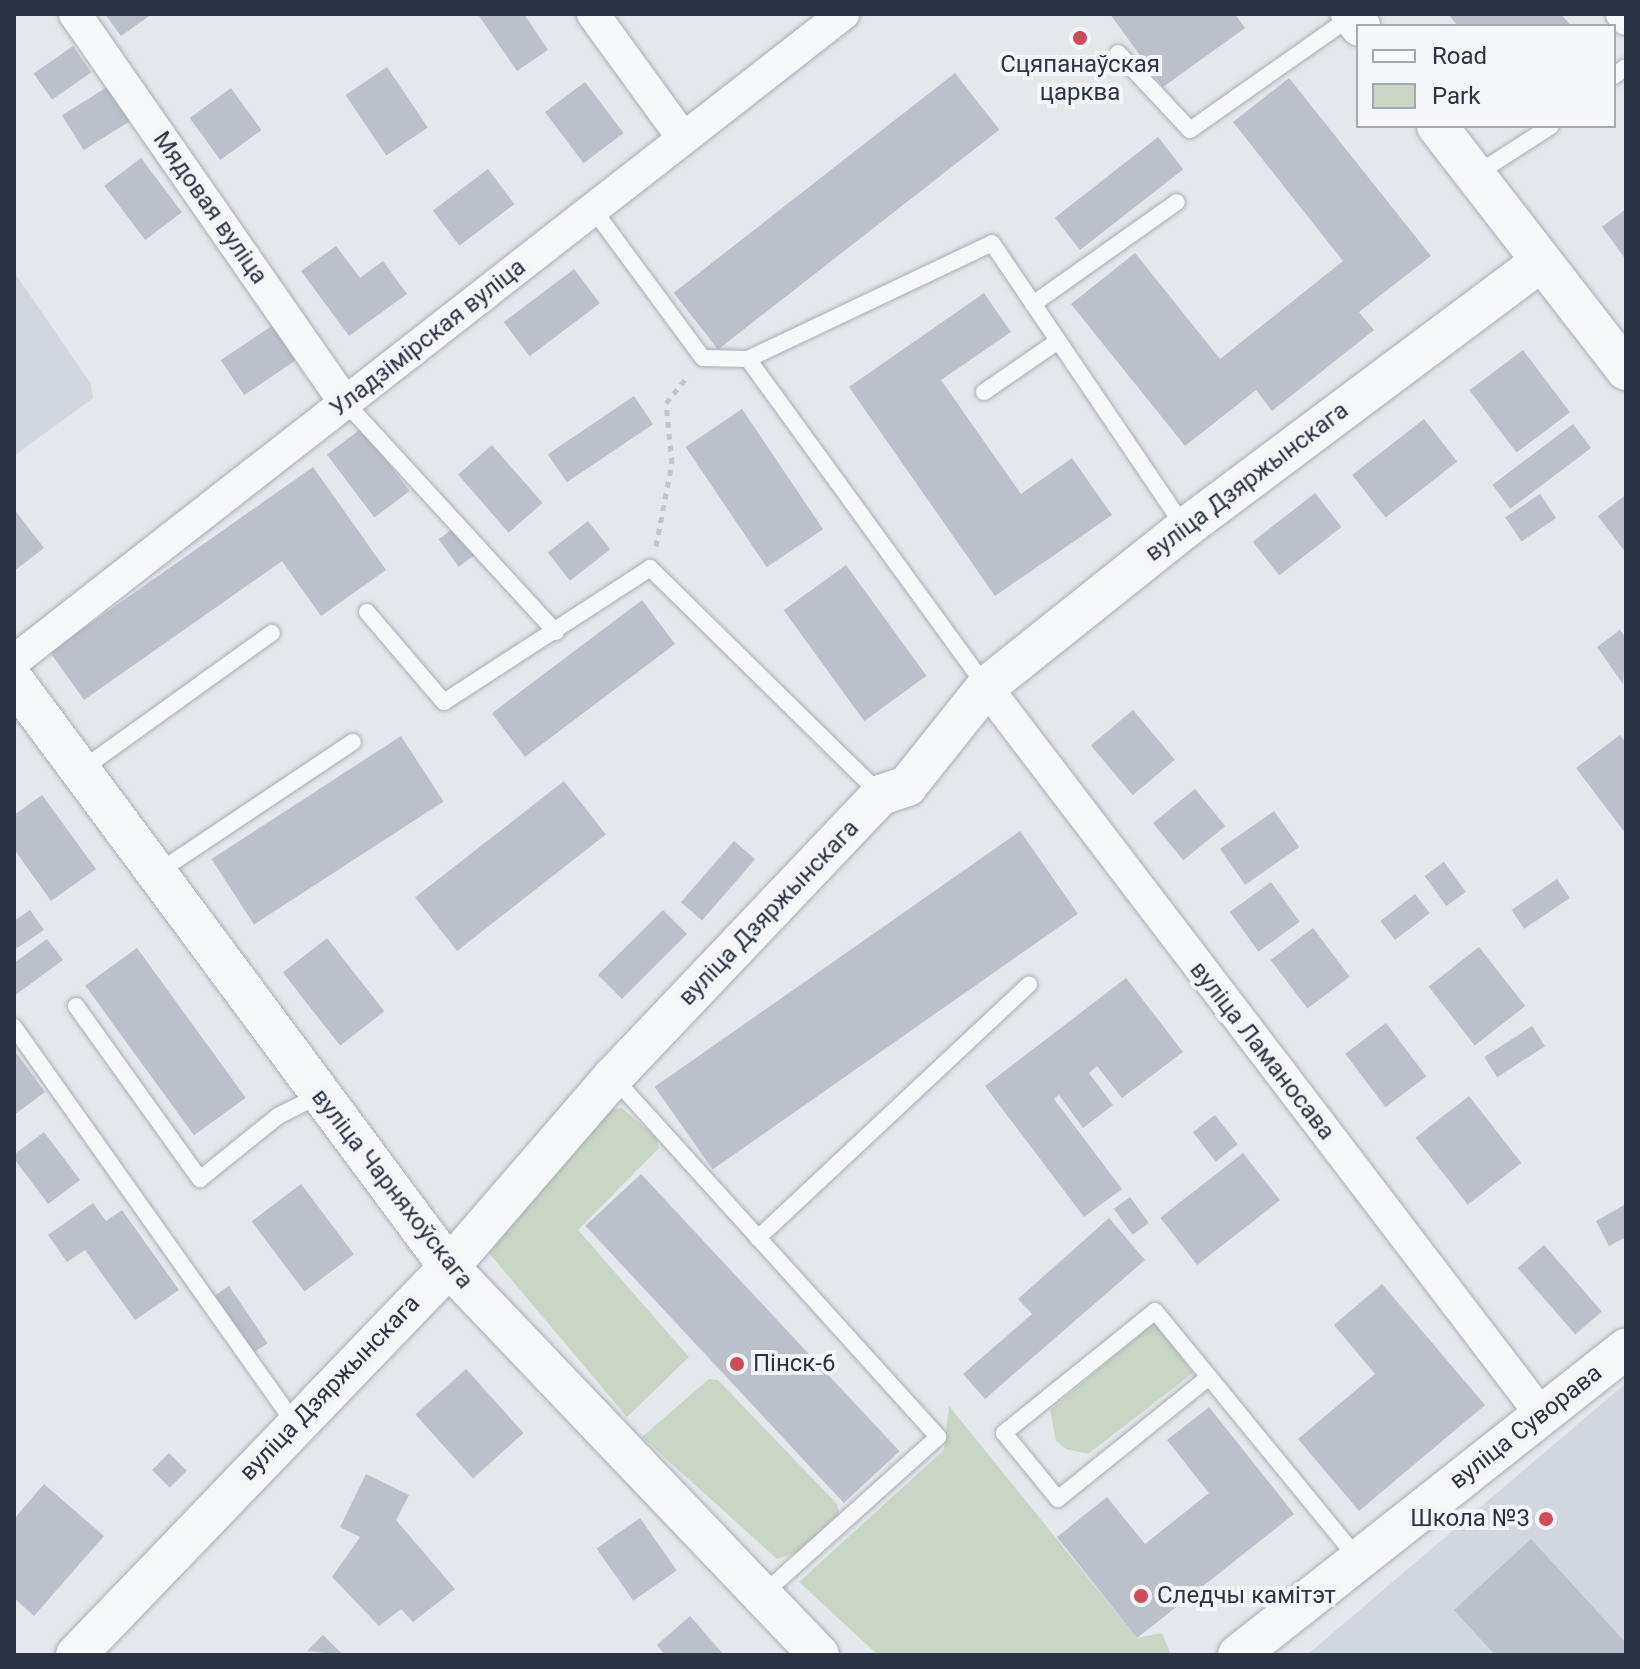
<!DOCTYPE html>
<html>
<head>
<meta charset="utf-8">
<style>
	body { margin:0 }
	#map { position:relative; width:1640px; height:1669px; overflow:hidden; background:#e4e7ec; font-family:Roboto,sans-serif }
	div>[style] { position:absolute }
	[style*='--x'] { left:calc(var(--x)*1px); top:calc(var(--y)*1px); width:calc(var(--w)*1px); rotate:calc(var(--a)*1deg) }
	.built>* { inset:0; background:#d2d6de }
	.green>* { inset:0; background:#c9d6c5 }
	.building>* { inset:0; background:#bbc0ca; transform-origin:0 0 }
	.path>* { height:5px; margin-top:-2.5px; transform-origin:0; background:repeating-linear-gradient(90deg,#c2c5cb 0 6px,transparent 0 12px) }
	.roads { filter:drop-shadow(0 0 2px #a9aeb7) drop-shadow(0 0 2px #a9aeb7) }
	.service>* { height:16px; margin:-8px; padding:0 8px; transform-origin:8px; border-radius:8px; background:#f7f8fa }
	.minor>* { height:32px; margin:-16px; padding:0 16px; transform-origin:16px; border-radius:16px; background:#f7f8fa }
	.tertiary>* { height:40px; margin:-20px; padding:0 20px; transform-origin:20px; border-radius:20px; background:#f7f8fa }
	.dots>* { width:22px; height:22px; translate:-50% -50%; box-sizing:border-box; border:4px solid #f4f6f9; border-radius:50% }
	span { translate:-50% -50%; white-space:nowrap; text-align:center; line-height:1.15; -webkit-text-stroke:8px #f4f6f9; paint-order:stroke }
	.poi-label { font-size:24px; color:#2b3445 }
	.left { translate:0 -50%; text-align:left }
	.right { translate:-100% -50%; text-align:right }
	.street-label { font-size:24px; color:#2b3445 }
	.frame { position:absolute; inset:0; border:16px solid #2b3445; pointer-events:none }
	.legend { position:absolute; left:1356px; top:24px; width:260px; height:104px; box-sizing:border-box; background:#f4f6f9; border:2px solid #a4a8b1; margin:0; padding:10px 14px; list-style:none; font-size:24px; color:#2b3445 }
	.legend li { display:flex; align-items:center; gap:16px; height:40px }
	.legend b { width:40px; border:2px solid #a4a8b1 }
</style>
</head>
<body>
<div id="map">
	<div class="built">
		<div style="clip-path:polygon(14px 272px,91px 384px,93px 398px,14px 456px)"></div>
		<div style="clip-path:polygon(1626px 1383px,1626px 1655px,1307px 1655px)"></div>
	</div>
	<div class="green">
		<div style="clip-path:polygon(622px 1108px,657px 1138px,659px 1148px,578px 1230px,689px 1357px,627px 1417px,484px 1247px,603px 1110px)"></div>
		<div style="clip-path:polygon(1155px 1322px,1193px 1373px,1088px 1454px,1066px 1449px,1056px 1441px,1050px 1410px)"></div>
		<div style="clip-path:polygon(709px 1379px,718px 1380px,837px 1504px,839px 1513px,799px 1552px,777px 1559px,642px 1437px)"></div>
		<div style="clip-path:polygon(949px 1406px,1137px 1638px,1162px 1633px,1171px 1655px,878px 1655px,799px 1582px,944px 1450px)"></div>
	</div>
	<div class="building">
		<div style="clip-path:polygon(105px 14px,152px 14px,121px 36px)"></div>
		<div style="clip-path:polygon(524px 14px,548px 50px,517px 71px,479px 16px)"></div>
		<div style="clip-path:polygon(1110px 14px,1235px 14px,1245px 28px,1163px 87px)"></div>
		<div style="clip-path:polygon(1448px 14px,1561px 14px,1571px 26px,1458px 26px)"></div>
		<div style="left:73px;top:46px;width:32px;height:48px;rotate:55deg"></div>
		<div style="left:387px;top:67px;width:73px;height:50px;rotate:56deg"></div>
		<div style="left:955px;top:73px;width:72px;height:357px;rotate:52deg"></div>
		<div style="clip-path:polygon(1289px 78px,1431px 256px,1359px 312px,1374px 330px,1272px 411px,1256px 390px,1185px 446px,1071px 304px,1135px 253px,1220px 359px,1343px 261px,1233px 122px)"></div>
		<div style="left:585px;top:82px;width:64px;height:50px;rotate:53deg"></div>
		<div style="left:112px;top:84px;width:41px;height:59px;rotate:58deg"></div>
		<div style="left:231px;top:88px;width:52px;height:51px;rotate:54deg"></div>
		<div style="left:1158px;top:137px;width:41px;height:131px;rotate:52deg"></div>
		<div style="left:141px;top:158px;width:68px;height:46px;rotate:53deg"></div>
		<div style="left:488px;top:169px;width:44px;height:69px;rotate:53deg"></div>
		<div style="clip-path:polygon(1626px 209px,1626px 260px,1602px 227px)"></div>
		<div style="clip-path:polygon(336px 246px,360px 278px,383px 261px,407px 294px,349px 336px,301px 271px)"></div>
		<div style="left:574px;top:269px;width:43px;height:88px;rotate:53deg"></div>
		<div style="clip-path:polygon(984px 293px,1011px 332px,941px 380px,1021px 494px,1072px 458px,1112px 515px,995px 596px,849px 387px)"></div>
		<div style="left:273px;top:325px;width:42px;height:63px;rotate:56deg"></div>
		<div style="left:1523px;top:350px;width:78px;height:67px;rotate:53deg"></div>
		<div style="left:634px;top:396px;width:34px;height:104px;rotate:56deg"></div>
		<div style="left:742px;top:409px;width:145px;height:68px;rotate:56deg"></div>
		<div style="left:1424px;top:419px;width:54px;height:91px;rotate:52deg"></div>
		<div style="left:1573px;top:424px;width:30px;height:101px;rotate:53deg"></div>
		<div style="left:362px;top:428px;width:79px;height:44px;rotate:53deg"></div>
		<div style="left:492px;top:445px;width:77px;height:45px;rotate:49deg"></div>
		<div style="clip-path:polygon(313px 467px,386px 570px,321px 616px,282px 561px,84px 700px,50px 652px)"></div>
		<div style="left:1315px;top:493px;width:43px;height:79px;rotate:52deg"></div>
		<div style="left:1540px;top:494px;width:29px;height:42px;rotate:56deg"></div>
		<div style="clip-path:polygon(1626px 495px,1626px 553px,1598px 516px)"></div>
		<div style="clip-path:polygon(14px 509px,44px 548px,14px 571px)"></div>
		<div style="left:588px;top:521px;width:36px;height:51px;rotate:52deg"></div>
		<div style="left:454px;top:528px;width:34px;height:19px;rotate:54deg"></div>
		<div style="left:846px;top:565px;width:137px;height:77px;rotate:54deg"></div>
		<div style="left:642px;top:600px;width:55px;height:188px;rotate:53deg"></div>
		<div style="clip-path:polygon(1620px 630px,1626px 638px,1623px 684px,1597px 647px)"></div>
		<div style="left:1133px;top:710px;width:65px;height:55px;rotate:50deg"></div>
		<div style="clip-path:polygon(1620px 735px,1626px 742px,1626px 834px,1576px 768px)"></div>
		<div style="left:401px;top:736px;width:78px;height:226px;rotate:57deg"></div>
		<div style="left:564px;top:781px;width:68px;height:189px;rotate:52deg"></div>
		<div style="left:1195px;top:789px;width:48px;height:54px;rotate:51deg"></div>
		<div style="clip-path:polygon(42px 795px,96px 869px,51px 901px,14px 849px,14px 815px)"></div>
		<div style="left:1274px;top:811px;width:44px;height:66px;rotate:55deg"></div>
		<div style="left:1020px;top:831px;width:101px;height:446px;rotate:55deg"></div>
		<div style="left:734px;top:841px;width:28px;height:81px;rotate:41deg"></div>
		<div style="left:1444px;top:862px;width:37px;height:24px;rotate:54deg"></div>
		<div style="left:1557px;top:879px;width:23px;height:55px;rotate:56deg"></div>
		<div style="left:1271px;top:882px;width:49px;height:51px;rotate:54deg"></div>
		<div style="left:1415px;top:894px;width:24px;height:44px;rotate:52deg"></div>
		<div style="clip-path:polygon(30px 910px,44px 930px,14px 950px,14px 921px)"></div>
		<div style="left:663px;top:910px;width:34px;height:92px;rotate:45deg"></div>
		<div style="left:1313px;top:928px;width:61px;height:53px;rotate:53deg"></div>
		<div style="left:327px;top:938px;width:93px;height:56px;rotate:52deg"></div>
		<div style="clip-path:polygon(47px 939px,63px 960px,14px 996px,14px 963px)"></div>
		<div style="left:1479px;top:947px;width:75px;height:64px;rotate:52deg"></div>
		<div style="left:137px;top:948px;width:185px;height:64px;rotate:54deg"></div>
		<div style="clip-path:polygon(1126px 978px,1183px 1052px,1122px 1098px,1097px 1066px,1089px 1073px,1113px 1105px,1083px 1128px,1059px 1095px,1054px 1099px,1122px 1189px,1084px 1217px,985px 1086px)"></div>
		<div style="left:1386px;top:1023px;width:67px;height:51px;rotate:53deg"></div>
		<div style="left:1532px;top:1026px;width:24px;height:57px;rotate:57deg"></div>
		<div style="clip-path:polygon(14px 1050px,45px 1092px,14px 1115px)"></div>
		<div style="left:1469px;top:1096px;width:85px;height:68px;rotate:52deg"></div>
		<div style="left:1215px;top:1115px;width:37px;height:28px;rotate:52deg"></div>
		<div style="left:44px;top:1132px;width:60px;height:40px;rotate:53deg"></div>
		<div style="left:1243px;top:1153px;width:60px;height:105px;rotate:52deg"></div>
		<div style="left:641px;top:1174px;width:379px;height:76px;rotate:47deg"></div>
		<div style="left:301px;top:1184px;width:88px;height:62px;rotate:53deg"></div>
		<div style="left:1130px;top:1197px;width:32px;height:20px;rotate:54deg"></div>
		<div style="clip-path:polygon(93px 1203px,106px 1221px,122px 1210px,179px 1290px,135px 1320px,85px 1250px,67px 1262px,48px 1235px)"></div>
		<div style="clip-path:polygon(1626px 1204px,1626px 1237px,1609px 1246px,1596px 1221px)"></div>
		<div style="clip-path:polygon(1109px 1218px,1145px 1260px,985px 1399px,963px 1374px,1032px 1314px,1018px 1299px)"></div>
		<div style="left:1544px;top:1245px;width:88px;height:35px;rotate:49deg"></div>
		<div style="clip-path:polygon(1382px 1284px,1485px 1405px,1359px 1511px,1298px 1439px,1375px 1374px,1334px 1325px)"></div>
		<div style="left:229px;top:1286px;width:69px;height:17px;rotate:56deg"></div>
		<div style="left:466px;top:1369px;width:86px;height:68px;rotate:48deg"></div>
		<div style="clip-path:polygon(1209px 1407px,1294px 1514px,1137px 1638px,1057px 1537px,1107px 1497px,1145px 1544px,1209px 1493px,1167px 1440px)"></div>
		<div style="left:169px;top:1453px;width:25px;height:24px;rotate:45deg"></div>
		<div style="clip-path:polygon(366px 1474px,409px 1495px,396px 1520px,455px 1589px,413px 1622px,401px 1609px,379px 1626px,332px 1577px,360px 1537px,340px 1527px)"></div>
		<div style="clip-path:polygon(44px 1484px,104px 1536px,34px 1616px,14px 1598px,14px 1519px)"></div>
		<div style="left:640px;top:1518px;width:64px;height:53px;rotate:55deg"></div>
		<div style="clip-path:polygon(1531px 1539px,1626px 1643px,1626px 1655px,1495px 1655px,1454px 1610px)"></div>
		<div style="clip-path:polygon(690px 1616px,724px 1655px,665px 1655px,657px 1645px)"></div>
		<div style="clip-path:polygon(323px 1635px,343px 1655px,307px 1651px)"></div>
	</div>
	<div class="path">
		<div style="--x:656;--y:546;--w:85;--a:-79.1"></div>
		<div style="--x:672;--y:463;--w:60;--a:-95.7"></div>
		<div style="--x:666;--y:403;--w:36;--a:-51"></div>
	</div>
	<div class="roads">
		<div class="service">
			<div style="--x:1118;--y:53;--w:105;--a:46.9"></div>
			<div style="--x:1190;--y:130;--w:198;--a:-35.1"></div>
			<div style="--x:1614;--y:76;--w:15;--a:-37"></div>
			<div style="--x:1475;--y:175;--w:90;--a:-32.8"></div>
			<div style="--x:593;--y:209;--w:185;--a:53.6"></div>
			<div style="--x:703;--y:358;--w:45;--a:1.3"></div>
			<div style="--x:748;--y:359;--w:270;--a:-25.4"></div>
			<div style="--x:992;--y:243;--w:344;--a:55.9"></div>
			<div style="--x:1033;--y:304;--w:176;--a:-35.3"></div>
			<div style="--x:748;--y:359;--w:405;--a:54"></div>
			<div style="--x:984;--y:392;--w:90;--a:-34.6"></div>
			<div style="--x:345;--y:402;--w:312;--a:47.5"></div>
			<div style="--x:367;--y:612;--w:118;--a:49.5"></div>
			<div style="--x:444;--y:702;--w:246;--a:-33"></div>
			<div style="--x:650;--y:568;--w:322;--a:44.5"></div>
			<div style="--x:81;--y:770;--w:235;--a:-35.7"></div>
			<div style="--x:160;--y:871;--w:232;--a:-33.8"></div>
			<div style="--x:76;--y:1006;--w:213;--a:54.4"></div>
			<div style="--x:200;--y:1179;--w:100;--a:-38.9"></div>
			<div style="--x:278;--y:1116;--w:45;--a:-26.6"></div>
			<div style="--x:14;--y:1027;--w:485;--a:54.7"></div>
			<div style="--x:613;--y:1077;--w:485;--a:47.9"></div>
			<div style="--x:938;--y:1437;--w:237;--a:138.1"></div>
			<div style="--x:758;--y:1238;--w:371;--a:-43.1"></div>
			<div style="--x:1209;--y:1377;--w:194;--a:141.1"></div>
			<div style="--x:1058;--y:1499;--w:85;--a:-129.3"></div>
			<div style="--x:1004;--y:1433;--w:194;--a:-38.9"></div>
			<div style="--x:1155;--y:1311;--w:322;--a:50.7"></div>
		</div>
		<div class="minor">
			<div style="--x:75;--y:14;--w:473;--a:55.2"></div>
			<div style="--x:593;--y:14;--w:153;--a:54"></div>
			<div style="--x:1622;--y:14;--w:6;--a:51"></div>
			<div style="--x:14;--y:661;--w:1052;--a:-37.97"></div>
			<div style="--x:986;--y:687;--w:915;--a:52.64"></div>
		</div>
		<div class="tertiary">
			<div style="--x:1351;--y:14;--w:15;--a:53"></div>
			<div style="--x:1437;--y:126;--w:309;--a:52.2"></div>
			<div style="--x:14;--y:681;--w:730;--a:53.41"></div>
			<div style="--x:449;--y:1267;--w:536;--a:46.36"></div>
			<div style="--x:76;--y:1655;--w:538;--a:-46.13"></div>
			<div style="--x:449;--y:1267;--w:251;--a:-49.2"></div>
			<div style="--x:613;--y:1077;--w:389;--a:-46.5"></div>
			<div style="--x:881;--y:795;--w:28;--a:-19"></div>
			<div style="--x:907;--y:786;--w:127;--a:-51.4"></div>
			<div style="--x:986;--y:687;--w:255;--a:-38.6"></div>
			<div style="--x:1185;--y:528;--w:444;--a:-36.8"></div>
			<div style="--x:1238;--y:1655;--w:494;--a:-38.3"></div>
		</div>
	</div>
	<div class="dots">
		<div style="left:1080px;top:38px;background:#d1495b"></div>
		<div style="left:737px;top:1364px;background:#d1495b"></div>
		<div style="left:1546px;top:1519px;background:#d1495b"></div>
		<div style="left:1141px;top:1596px;background:#d1495b"></div>
	</div>
	<div class="poi-label">
		<span style="left:1080px;top:79px">Сцяпанаўская<br>царква</span>
		<span class="left" style="left:753px;top:1364px">Пінск-6</span>
		<span class="right" style="left:1530px;top:1519px">Школа №3</span>
		<span class="left" style="left:1157px;top:1596px">Следчы камітэт</span>
	</div>
	<div class="street-label">
		<span style="left:210px;top:208px;rotate:55deg">Мядовая вуліца</span>
		<span style="left:428px;top:338px;rotate:-38deg">Уладзімірская вуліца</span>
		<span style="left:1247px;top:482px;rotate:-37deg">вуліца Дзяржынскага</span>
		<span style="left:769px;top:913px;rotate:-46deg">вуліца Дзяржынскага</span>
		<span style="left:1262px;top:1051px;rotate:52deg">вуліца Ламаносава</span>
		<span style="left:392px;top:1189px;rotate:52deg">вуліца Чарняхоўскага</span>
		<span style="left:330px;top:1388px;rotate:-46deg">вуліца Дзяржынскага</span>
		<span style="left:1526px;top:1427px;rotate:-38deg">вуліца Суворава</span>
	</div>
	<div class="frame"></div>
	<ul class="legend">
	<li><b style="height:10px;background:#f7f8fa"></b>Road</li>
	<li><b style="height:22px;background:#c9d6c5"></b>Park</li>
	</ul>
</div>
</body>
</html>
